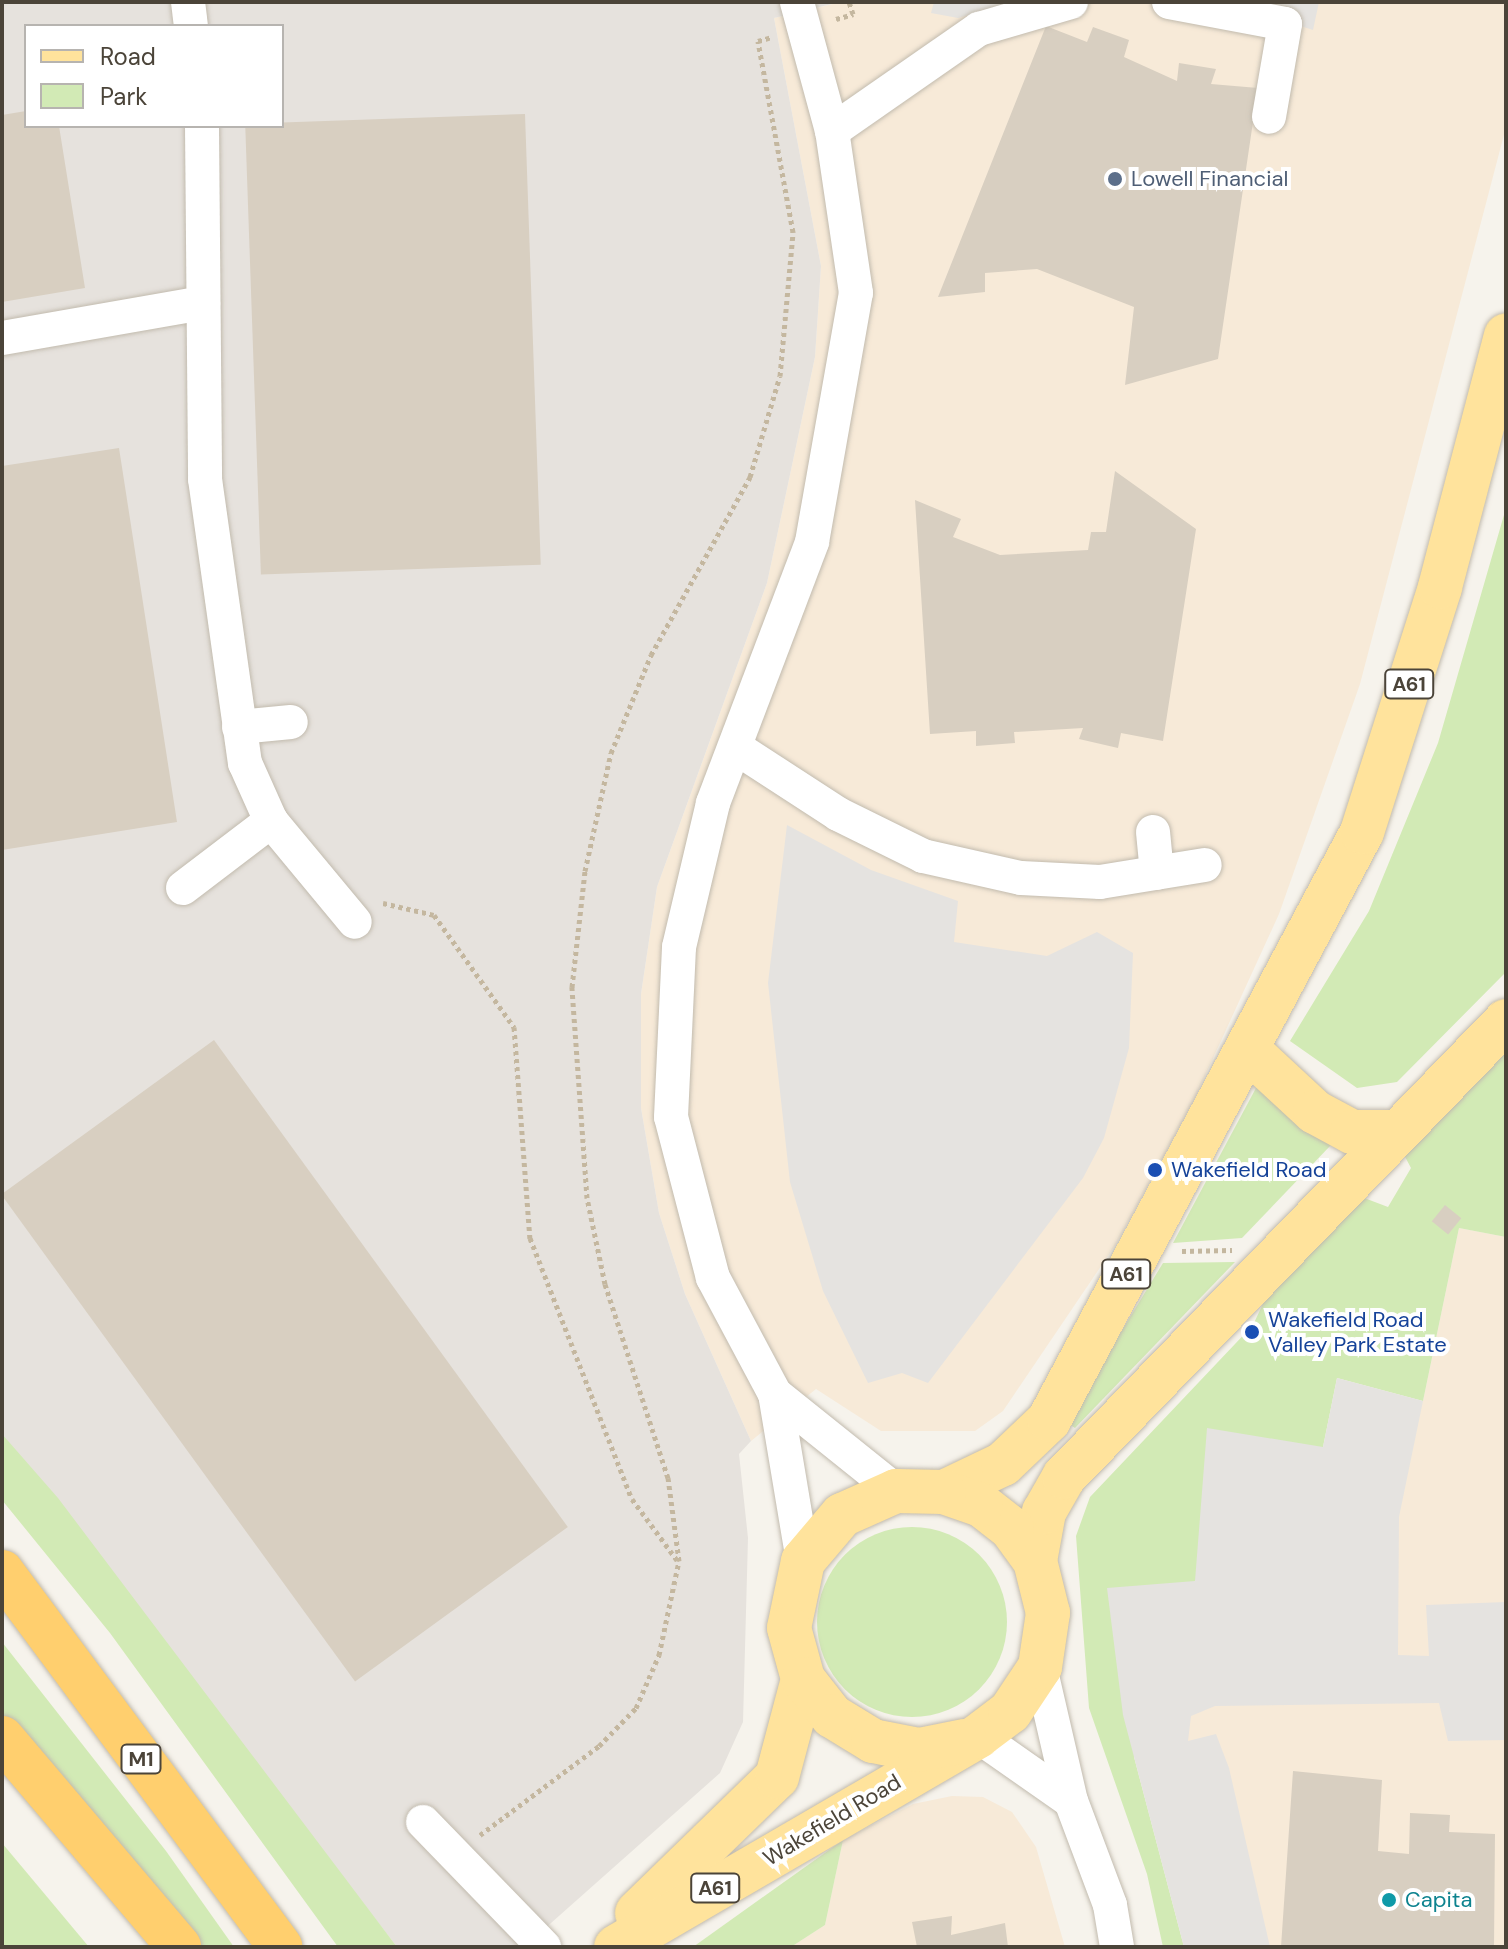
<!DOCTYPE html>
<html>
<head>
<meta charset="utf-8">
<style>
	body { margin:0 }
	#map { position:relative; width:1508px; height:1949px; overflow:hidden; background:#f6f3ec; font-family:"DM Sans",sans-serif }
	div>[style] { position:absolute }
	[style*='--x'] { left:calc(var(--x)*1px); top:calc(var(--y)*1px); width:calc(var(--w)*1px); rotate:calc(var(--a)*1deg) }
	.commercial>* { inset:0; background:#f7ead8 }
	.industrial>* { inset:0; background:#e6e2dd }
	.green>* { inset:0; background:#d2eab5 }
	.round { border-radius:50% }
	.parking>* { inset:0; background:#e5e3e0 }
	.building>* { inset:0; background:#d8cfc1; transform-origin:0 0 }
	.path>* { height:5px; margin-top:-2.5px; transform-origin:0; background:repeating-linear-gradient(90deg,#c4b79f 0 4px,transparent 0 8px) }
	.roads { filter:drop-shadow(0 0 2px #c2bbae) drop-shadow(0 0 2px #c2bbae) }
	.minor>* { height:34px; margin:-17px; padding:0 17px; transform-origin:17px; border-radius:17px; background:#fff }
	.major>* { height:44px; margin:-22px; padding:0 22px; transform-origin:22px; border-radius:22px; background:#ffe39c }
	.highway>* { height:44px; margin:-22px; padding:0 22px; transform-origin:22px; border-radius:22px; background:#ffcf6e }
	.dots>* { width:22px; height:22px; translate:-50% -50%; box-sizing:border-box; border:4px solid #fff; border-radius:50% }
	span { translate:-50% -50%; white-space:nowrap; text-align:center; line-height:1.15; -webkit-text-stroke:8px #fff; paint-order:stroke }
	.shield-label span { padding:2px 6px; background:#fff; border:2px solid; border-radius:6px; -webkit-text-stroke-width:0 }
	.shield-label { font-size:20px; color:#4b4439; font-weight:700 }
	.service-label { font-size:22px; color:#4e5e75 }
	.left { translate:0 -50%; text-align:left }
	.transit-label { font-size:22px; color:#164399 }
	.street-label { font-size:22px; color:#4b4439 }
	.culture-label { font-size:22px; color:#0d838f }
	.frame { position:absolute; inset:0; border:4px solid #4b4439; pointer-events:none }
	.legend { position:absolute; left:24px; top:24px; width:260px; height:104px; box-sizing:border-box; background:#fff; border:2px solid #b7b4b0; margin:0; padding:10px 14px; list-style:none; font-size:24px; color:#4b4439 }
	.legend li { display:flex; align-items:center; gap:16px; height:40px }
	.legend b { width:40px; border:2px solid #b7b4b0 }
</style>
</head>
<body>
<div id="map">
	<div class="commercial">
		<div style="clip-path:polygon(841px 2px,1506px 2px,1506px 127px,1360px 684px,1279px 914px,1193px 1102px,1116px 1244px,1003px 1411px,975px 1431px,881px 1431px,816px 1389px,751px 1441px,685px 1294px,659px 1213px,641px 1108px,641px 994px,657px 887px,767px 583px,815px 357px,821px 266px,774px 18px)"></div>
		<div style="clip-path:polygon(1459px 1228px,1506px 1237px,1506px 1947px,1184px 1947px,1177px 1897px,1195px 1581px,1423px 1401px)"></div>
		<div style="clip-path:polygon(952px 1796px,983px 1797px,1012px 1812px,1036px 1847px,1065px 1947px,791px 1947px,825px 1925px,843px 1840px,913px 1804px)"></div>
	</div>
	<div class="industrial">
		<div style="clip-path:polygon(evenodd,2px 2px,840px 2px,774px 18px,821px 266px,815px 357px,767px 583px,657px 887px,641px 994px,641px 1108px,659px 1213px,685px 1294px,751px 1441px,739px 1454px,748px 1538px,743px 1722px,720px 1773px,524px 1947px,397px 1947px,2px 1434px,2px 2px,26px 26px,282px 26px,282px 126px,26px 126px,26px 26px)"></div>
	</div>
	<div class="green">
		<div style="clip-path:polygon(1506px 508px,1506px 972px,1397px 1082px,1357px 1088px,1290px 1041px,1369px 911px,1438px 743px)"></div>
		<div style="clip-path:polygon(1506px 1045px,1506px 1237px,1459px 1228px,1423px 1401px,1337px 1378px,1323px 1447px,1195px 1581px,1134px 1757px,1184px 1947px,1163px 1947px,1147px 1874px,1089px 1708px,1076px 1536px,1090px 1497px,1253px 1325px,1268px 1293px,1359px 1196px,1388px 1207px,1411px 1168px,1403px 1153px)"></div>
		<div style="clip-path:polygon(1265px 1086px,1331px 1145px,1242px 1238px,1173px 1243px,1256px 1088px)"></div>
		<div style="clip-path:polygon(1235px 1262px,1075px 1428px,1066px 1422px,1163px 1263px)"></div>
		<div style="clip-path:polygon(2px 1434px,58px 1498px,397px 1947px,338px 1947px,110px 1633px,2px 1500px)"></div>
		<div class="round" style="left:817px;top:1527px;width:190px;height:190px"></div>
		<div style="clip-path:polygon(2px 1642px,166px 1851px,234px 1947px,203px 1947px,2px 1716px)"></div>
		<div style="clip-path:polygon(843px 1840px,825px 1925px,791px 1947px,693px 1947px)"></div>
		<div style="clip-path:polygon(2px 1843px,89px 1947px,2px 1947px)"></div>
	</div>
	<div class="parking">
		<div style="clip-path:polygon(934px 2px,1012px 2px,958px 18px,931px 13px)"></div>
		<div style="clip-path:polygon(1225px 2px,1319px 2px,1313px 30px)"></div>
		<div style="clip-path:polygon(787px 825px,871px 870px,958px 901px,954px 942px,1047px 956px,1097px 932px,1133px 953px,1129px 1048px,1104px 1138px,1083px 1178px,928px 1383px,902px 1373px,868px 1383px,823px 1291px,790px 1182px,768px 983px)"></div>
		<div style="clip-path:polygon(1337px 1378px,1423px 1401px,1399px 1517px,1398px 1655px,1429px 1656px,1426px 1605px,1506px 1602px,1506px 1740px,1448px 1741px,1439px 1703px,1215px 1706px,1191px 1716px,1188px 1741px,1216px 1734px,1229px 1768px,1270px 1947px,1184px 1947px,1123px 1715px,1107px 1588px,1195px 1581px,1207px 1428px,1323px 1447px)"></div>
	</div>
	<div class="building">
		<div style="clip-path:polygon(1046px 26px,1087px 42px,1093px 27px,1129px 40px,1124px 57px,1177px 81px,1179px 63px,1216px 69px,1211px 84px,1258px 88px,1218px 359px,1125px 385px,1134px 307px,1037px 269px,985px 273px,985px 292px,938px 297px)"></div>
		<div style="clip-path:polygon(26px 111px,26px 126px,59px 126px,85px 288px,2px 302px,2px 115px)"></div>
		<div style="left:525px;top:114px;width:451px;height:280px;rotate:88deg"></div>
		<div style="clip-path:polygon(119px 448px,177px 822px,2px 850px,2px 466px)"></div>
		<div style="clip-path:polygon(1115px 471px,1196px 529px,1163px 741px,1121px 733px,1118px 748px,1079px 739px,1083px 728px,1014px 732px,1015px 743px,976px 746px,976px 731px,930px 734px,915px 500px,961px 519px,953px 537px,1000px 555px,1088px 550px,1091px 532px,1106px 532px)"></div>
		<div style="left:214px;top:1040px;width:602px;height:263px;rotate:54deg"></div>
		<div style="left:1445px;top:1205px;width:21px;height:21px;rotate:39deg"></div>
		<div style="clip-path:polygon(1293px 1771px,1382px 1780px,1378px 1851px,1409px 1854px,1410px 1813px,1450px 1815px,1449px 1832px,1495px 1834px,1494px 1947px,1281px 1947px)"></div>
		<div style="clip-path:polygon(952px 1916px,951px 1935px,1005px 1923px,1008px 1947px,917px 1947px,912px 1922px)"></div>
	</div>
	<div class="path">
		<div style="--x:836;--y:19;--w:18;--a:-16"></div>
		<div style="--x:853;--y:14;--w:13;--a:-108"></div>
		<div style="--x:383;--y:903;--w:52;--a:13.2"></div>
		<div style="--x:434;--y:915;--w:138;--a:54.5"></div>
		<div style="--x:514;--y:1027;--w:212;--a:85.7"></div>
		<div style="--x:530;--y:1238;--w:280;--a:68.7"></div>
		<div style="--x:632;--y:1499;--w:76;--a:53.6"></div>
		<div style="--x:1182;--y:1251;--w:50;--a:-1.1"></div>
		<div style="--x:480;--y:1835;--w:149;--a:-36.8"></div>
		<div style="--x:599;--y:1746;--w:53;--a:-45.8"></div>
		<div style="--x:636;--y:1708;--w:58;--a:-66.5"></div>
		<div style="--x:659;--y:1655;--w:96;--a:-78"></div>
		<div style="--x:679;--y:1561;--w:84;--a:-97.5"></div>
		<div style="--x:668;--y:1478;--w:204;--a:-108"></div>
		<div style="--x:605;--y:1284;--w:88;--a:-101.8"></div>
		<div style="--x:587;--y:1198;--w:212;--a:-94.1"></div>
		<div style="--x:572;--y:987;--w:117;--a:-83.6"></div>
		<div style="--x:585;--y:871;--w:121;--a:-77.6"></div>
		<div style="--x:611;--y:753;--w:106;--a:-67.8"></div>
		<div style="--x:651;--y:655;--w:204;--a:-60.9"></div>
		<div style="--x:750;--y:477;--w:105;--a:-73.5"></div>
		<div style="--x:780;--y:376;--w:145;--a:-84.8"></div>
		<div style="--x:793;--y:232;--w:194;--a:-100.4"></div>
		<div style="--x:758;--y:41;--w:15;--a:-16"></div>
	</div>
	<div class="roads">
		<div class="minor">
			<div style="--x:188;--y:2;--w:24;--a:83"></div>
			<div style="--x:1169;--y:2;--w:118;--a:10.7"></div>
			<div style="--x:1285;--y:24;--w:94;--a:99.8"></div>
			<div style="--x:202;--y:126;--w:353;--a:89.5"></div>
			<div style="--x:205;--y:479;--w:287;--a:82"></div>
			<div style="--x:245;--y:763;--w:64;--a:65.9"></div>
			<div style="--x:271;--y:821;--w:131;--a:50.3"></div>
			<div style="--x:832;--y:131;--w:179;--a:-34.8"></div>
			<div style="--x:979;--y:29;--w:96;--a:-16.4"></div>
			<div style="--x:2;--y:338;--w:204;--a:-9.9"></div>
			<div style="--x:239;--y:727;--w:52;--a:-5.5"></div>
			<div style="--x:735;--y:747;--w:123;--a:33"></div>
			<div style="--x:838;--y:814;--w:95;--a:26.3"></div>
			<div style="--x:923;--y:856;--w:100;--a:12.7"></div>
			<div style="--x:1021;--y:878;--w:79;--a:2.9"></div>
			<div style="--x:1100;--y:882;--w:106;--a:-9.2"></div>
			<div style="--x:1153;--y:832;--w:41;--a:84.4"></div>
			<div style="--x:183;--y:888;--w:111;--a:-37.3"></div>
			<div style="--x:775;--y:1394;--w:132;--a:-118.1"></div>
			<div style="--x:713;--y:1278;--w:166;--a:-104.6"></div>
			<div style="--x:671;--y:1117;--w:170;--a:-87.3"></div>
			<div style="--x:679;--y:947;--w:148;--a:-76.7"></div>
			<div style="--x:713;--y:803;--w:279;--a:-69.2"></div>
			<div style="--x:812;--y:542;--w:253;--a:-80"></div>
			<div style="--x:856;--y:293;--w:164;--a:-98.4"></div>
			<div style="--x:832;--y:131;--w:134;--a:-105.2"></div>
			<div style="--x:803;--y:1561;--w:169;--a:-99.5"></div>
			<div style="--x:775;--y:1394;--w:155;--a:38.7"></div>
			<div style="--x:1040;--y:1667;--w:138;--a:77"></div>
			<div style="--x:1071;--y:1801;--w:111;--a:69.4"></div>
			<div style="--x:1110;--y:1905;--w:43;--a:80.5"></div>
			<div style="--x:978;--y:1736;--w:113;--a:35"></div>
			<div style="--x:423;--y:1822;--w:174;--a:45.9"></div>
		</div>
		<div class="major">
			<div style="--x:1248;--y:1050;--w:91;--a:42.8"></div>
			<div style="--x:1315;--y:1112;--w:42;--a:28.4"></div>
			<div style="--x:1352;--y:1132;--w:43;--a:0"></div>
			<div style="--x:944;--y:1492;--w:65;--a:-25.4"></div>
			<div style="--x:1003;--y:1464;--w:64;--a:-43.7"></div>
			<div style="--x:1049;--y:1420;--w:666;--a:-61.97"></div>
			<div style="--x:1362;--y:832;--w:257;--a:-72.3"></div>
			<div style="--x:1440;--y:587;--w:260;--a:-75.3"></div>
			<div style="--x:1035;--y:1561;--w:50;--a:-79.6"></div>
			<div style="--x:1044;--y:1512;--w:40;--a:-60.3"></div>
			<div style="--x:1064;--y:1477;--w:635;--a:-45.89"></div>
			<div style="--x:637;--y:1913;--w:195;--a:-44.2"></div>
			<div style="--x:777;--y:1777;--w:101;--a:-75.1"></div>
			<div style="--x:616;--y:1947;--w:419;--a:-30.2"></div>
			<div style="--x:978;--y:1736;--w:40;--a:-37"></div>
			<div style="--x:1010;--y:1712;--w:54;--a:-56.3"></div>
			<div style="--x:1040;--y:1667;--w:55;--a:-81.6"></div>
			<div style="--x:1048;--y:1613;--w:54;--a:-104"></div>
			<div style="--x:1035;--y:1561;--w:39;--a:-126"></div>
			<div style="--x:1012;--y:1529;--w:39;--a:-142"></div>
			<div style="--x:981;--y:1505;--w:39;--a:-161"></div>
			<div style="--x:944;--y:1492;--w:48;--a:-178.8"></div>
			<div style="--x:896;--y:1491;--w:59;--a:156"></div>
			<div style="--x:842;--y:1515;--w:60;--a:130.3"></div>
			<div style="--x:803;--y:1561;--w:68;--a:101.8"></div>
			<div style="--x:789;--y:1628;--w:53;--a:74.6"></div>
			<div style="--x:803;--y:1679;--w:47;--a:51.9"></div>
			<div style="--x:832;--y:1716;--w:48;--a:31.4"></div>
			<div style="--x:873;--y:1741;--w:47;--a:11.1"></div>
			<div style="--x:919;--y:1750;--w:47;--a:-11.1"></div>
		</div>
		<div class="highway">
			<div style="--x:2;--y:1572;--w:467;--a:53.4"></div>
			<div style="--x:2;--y:1738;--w:274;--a:49.7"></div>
		</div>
	</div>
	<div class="dots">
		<div style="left:1115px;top:179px;background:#5c6f8a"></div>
		<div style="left:1155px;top:1170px;background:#1a4fb4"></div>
		<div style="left:1252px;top:1332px;background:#1a4fb4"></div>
		<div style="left:1389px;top:1900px;background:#0f9aa8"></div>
	</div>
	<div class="shield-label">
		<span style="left:1409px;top:684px">A61</span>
		<span style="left:1126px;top:1274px">A61</span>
		<span style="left:141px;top:1759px">M1</span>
		<span style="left:715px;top:1888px">A61</span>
	</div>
	<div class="service-label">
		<span class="left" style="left:1131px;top:179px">Lowell Financial</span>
	</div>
	<div class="transit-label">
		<span class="left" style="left:1171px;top:1170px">Wakefield Road</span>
		<span class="left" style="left:1268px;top:1332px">Wakefield Road<br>Valley Park Estate</span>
	</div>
	<div class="street-label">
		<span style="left:832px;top:1820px;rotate:-31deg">Wakefield Road</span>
	</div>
	<div class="culture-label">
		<span class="left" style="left:1405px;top:1900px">Capita</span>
	</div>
	<div class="frame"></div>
	<ul class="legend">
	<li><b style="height:10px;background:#ffe39c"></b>Road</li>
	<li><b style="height:22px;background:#d2eab5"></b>Park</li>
	</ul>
</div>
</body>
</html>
